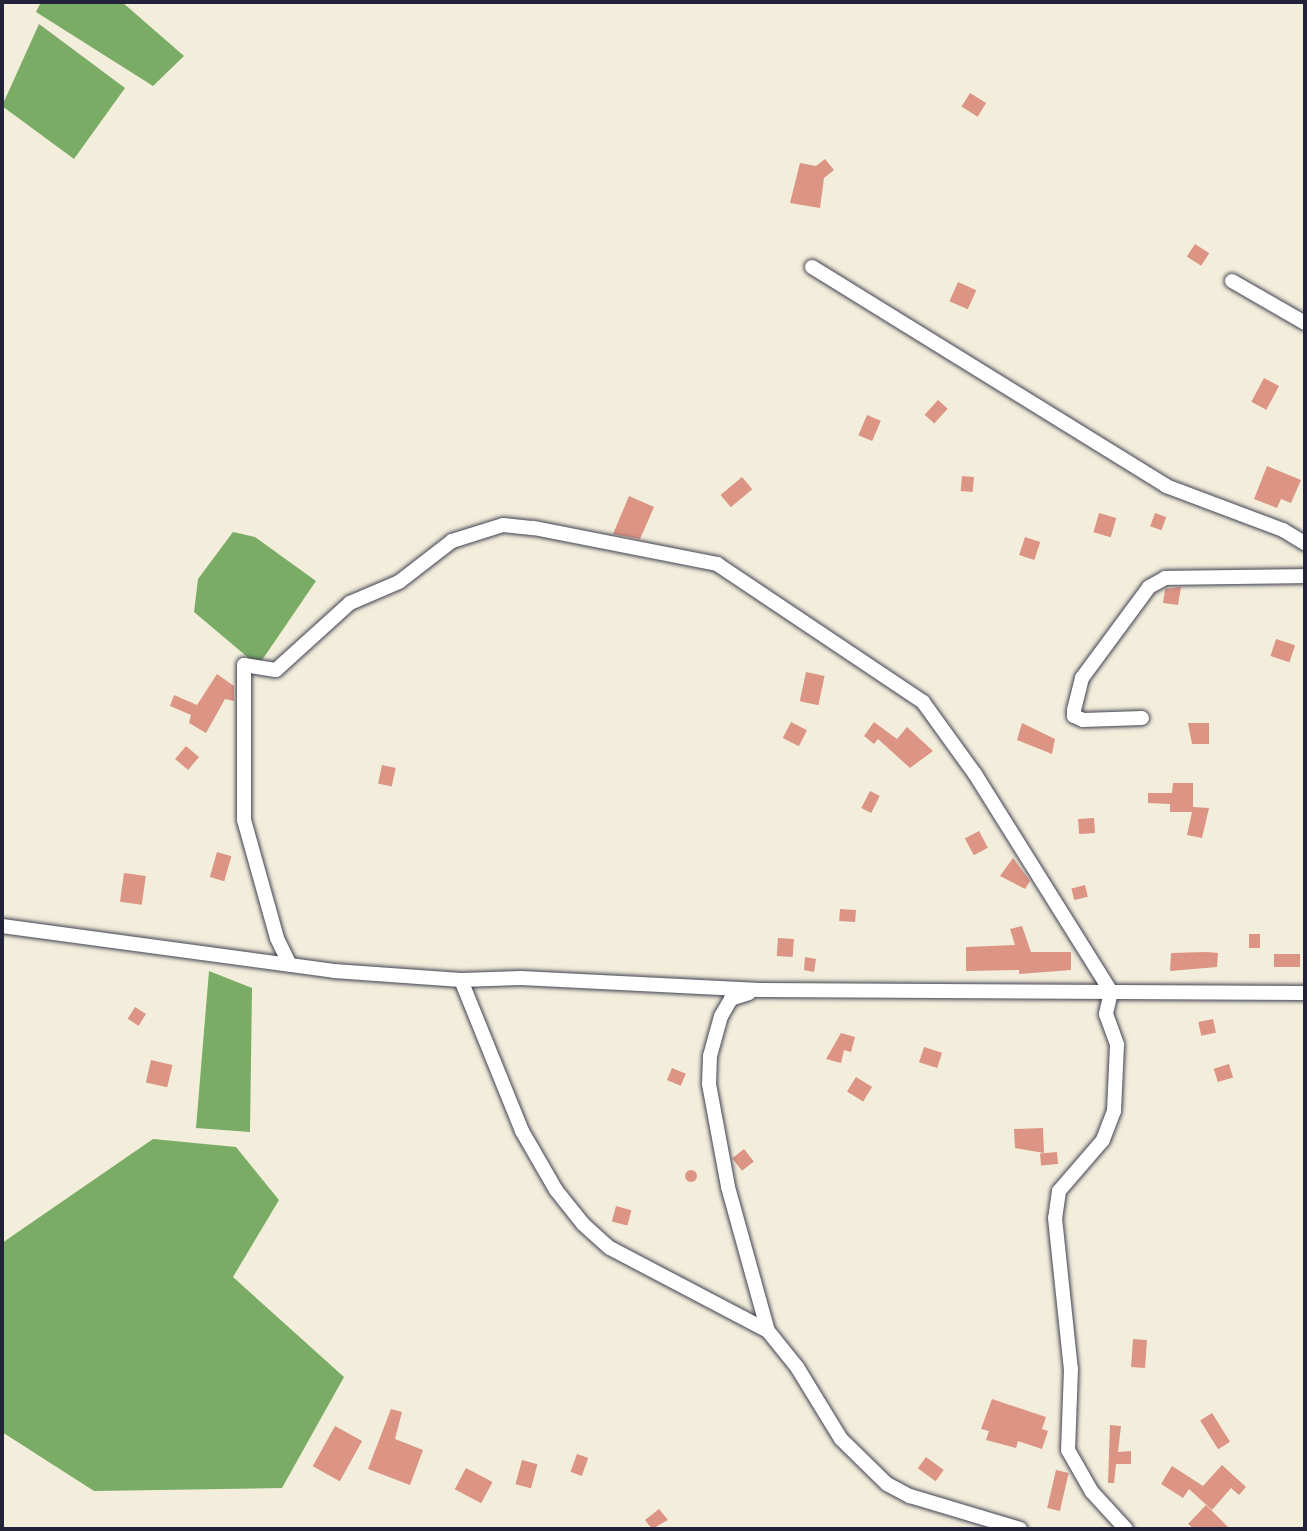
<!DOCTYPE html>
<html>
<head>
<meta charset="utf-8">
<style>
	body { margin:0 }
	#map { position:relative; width:1307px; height:1531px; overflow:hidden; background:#f3eedb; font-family:Mynerve,sans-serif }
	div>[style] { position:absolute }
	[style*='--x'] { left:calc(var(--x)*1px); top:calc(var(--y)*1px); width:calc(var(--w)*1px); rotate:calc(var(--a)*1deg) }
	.forest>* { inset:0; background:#7aac66 }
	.building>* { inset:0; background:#dc9484; transform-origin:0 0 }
	.round { border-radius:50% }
	.roads { filter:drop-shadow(0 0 2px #414153) drop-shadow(0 0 2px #414153) }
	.minor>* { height:14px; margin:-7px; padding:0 7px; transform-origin:7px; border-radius:7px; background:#fff }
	span { translate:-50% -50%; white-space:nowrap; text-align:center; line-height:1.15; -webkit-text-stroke:7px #fff; paint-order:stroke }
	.frame { position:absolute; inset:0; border:4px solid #22223b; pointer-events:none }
</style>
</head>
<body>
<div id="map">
	<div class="forest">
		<div style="clip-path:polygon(41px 2px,122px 2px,184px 56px,153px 86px,36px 12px)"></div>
		<div style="clip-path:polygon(39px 24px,125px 88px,74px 159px,2px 106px)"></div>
		<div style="clip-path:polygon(233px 532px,255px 537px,316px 581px,258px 666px,194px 612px,198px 579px)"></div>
		<div style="clip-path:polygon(209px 971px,252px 988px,250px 1132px,196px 1128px)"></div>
		<div style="clip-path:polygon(153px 1139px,236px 1147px,279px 1200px,233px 1277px,344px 1377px,282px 1488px,94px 1491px,2px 1432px,2px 1243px)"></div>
	</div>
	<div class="building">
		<div style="left:970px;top:93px;width:19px;height:16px;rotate:32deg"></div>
		<div style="clip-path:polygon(825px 159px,834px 170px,824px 178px,820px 208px,790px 203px,800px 163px,816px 166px)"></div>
		<div style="left:1195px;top:244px;width:17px;height:15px;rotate:33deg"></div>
		<div style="left:958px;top:282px;width:20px;height:21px;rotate:24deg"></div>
		<div style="left:1264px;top:378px;width:17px;height:27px;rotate:28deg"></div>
		<div style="left:938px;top:400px;width:13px;height:20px;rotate:42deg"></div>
		<div style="left:867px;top:415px;width:15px;height:22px;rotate:23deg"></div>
		<div style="clip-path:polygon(1267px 466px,1301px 480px,1291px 503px,1281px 499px,1277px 508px,1254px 499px)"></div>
		<div style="left:962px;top:476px;width:12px;height:15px;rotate:5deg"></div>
		<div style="left:742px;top:477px;width:16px;height:28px;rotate:50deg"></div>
		<div style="clip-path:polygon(629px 496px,654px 507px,640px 539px,613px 534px)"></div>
		<div style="left:1099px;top:513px;width:18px;height:20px;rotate:16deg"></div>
		<div style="left:1155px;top:513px;width:12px;height:14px;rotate:20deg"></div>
		<div style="left:1025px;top:537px;width:16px;height:19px;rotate:18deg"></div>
		<div style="clip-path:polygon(1181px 587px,1178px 605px,1163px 603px,1165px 589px)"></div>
		<div style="left:1276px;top:639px;width:20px;height:18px;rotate:18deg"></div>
		<div style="left:806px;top:672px;width:19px;height:30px;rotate:12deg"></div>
		<div style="clip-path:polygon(217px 674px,234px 686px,234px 701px,225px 699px,206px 733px,189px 723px,191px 715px,170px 706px,174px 695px,197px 705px)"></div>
		<div style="left:791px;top:722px;width:18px;height:18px;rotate:27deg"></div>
		<div style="clip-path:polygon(874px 722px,897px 739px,907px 727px,933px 751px,910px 768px,878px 739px,874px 744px,864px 736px)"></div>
		<div style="clip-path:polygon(1022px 723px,1055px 739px,1052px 754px,1017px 740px)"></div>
		<div style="clip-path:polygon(1188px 723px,1209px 723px,1209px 744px,1192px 744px)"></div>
		<div style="left:186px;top:746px;width:17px;height:17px;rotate:40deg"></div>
		<div style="left:382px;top:765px;width:14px;height:19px;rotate:12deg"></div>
		<div style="clip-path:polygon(1173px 783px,1193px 783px,1193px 807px,1209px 808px,1202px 838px,1187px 835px,1192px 812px,1170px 812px,1170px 804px,1148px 803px,1148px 793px,1172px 793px)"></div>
		<div style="left:870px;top:791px;width:11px;height:19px;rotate:27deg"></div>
		<div style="left:1094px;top:818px;width:15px;height:16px;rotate:86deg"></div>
		<div style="left:979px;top:831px;width:19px;height:16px;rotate:62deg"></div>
		<div style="left:217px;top:852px;width:15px;height:26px;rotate:16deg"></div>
		<div style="clip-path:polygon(1013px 858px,1030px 881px,1025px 889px,1000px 876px)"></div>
		<div style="left:124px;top:873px;width:22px;height:29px;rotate:8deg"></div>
		<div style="left:1085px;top:885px;width:12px;height:14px;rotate:76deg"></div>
		<div style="left:840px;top:909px;width:16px;height:12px;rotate:4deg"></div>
		<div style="clip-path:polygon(1022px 926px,1031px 952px,1071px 952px,1071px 970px,1019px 974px,1019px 970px,966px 971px,966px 947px,1015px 945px,1010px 929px)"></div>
		<div style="left:1249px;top:934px;width:11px;height:14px"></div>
		<div style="left:778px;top:938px;width:16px;height:18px;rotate:4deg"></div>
		<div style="clip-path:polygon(1206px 952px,1218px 953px,1217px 967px,1170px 971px,1171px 953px)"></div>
		<div style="left:1274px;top:954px;width:26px;height:13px"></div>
		<div style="clip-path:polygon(805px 957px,816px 959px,814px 972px,804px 970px)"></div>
		<div style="left:135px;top:1007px;width:13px;height:14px;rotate:32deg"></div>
		<div style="left:1213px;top:1019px;width:14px;height:15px;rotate:78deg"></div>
		<div style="clip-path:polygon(841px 1033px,855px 1037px,851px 1052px,844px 1050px,841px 1063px,826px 1059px)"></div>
		<div style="left:924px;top:1047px;width:19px;height:16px;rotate:18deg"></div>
		<div style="left:151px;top:1060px;width:22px;height:23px;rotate:13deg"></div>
		<div style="left:1229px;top:1064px;width:14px;height:16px;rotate:73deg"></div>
		<div style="left:672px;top:1068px;width:15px;height:13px;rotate:23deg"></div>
		<div style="left:856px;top:1077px;width:19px;height:17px;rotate:32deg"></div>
		<div style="clip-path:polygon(1043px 1128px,1044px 1153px,1015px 1148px,1014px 1129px)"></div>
		<div style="left:744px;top:1149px;width:16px;height:15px;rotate:52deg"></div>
		<div style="left:1057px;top:1152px;width:12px;height:17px;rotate:85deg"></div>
		<div class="round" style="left:685px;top:1170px;width:12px;height:12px"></div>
		<div style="left:616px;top:1206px;width:16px;height:16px;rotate:15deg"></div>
		<div style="left:1133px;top:1339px;width:14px;height:28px;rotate:4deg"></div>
		<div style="clip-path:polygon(992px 1399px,1046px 1417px,1042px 1429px,1048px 1431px,1042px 1449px,1018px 1441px,1016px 1448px,986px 1440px,989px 1431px,981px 1429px)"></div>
		<div style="clip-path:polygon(391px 1409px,402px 1412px,395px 1439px,423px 1450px,410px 1485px,368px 1469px)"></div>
		<div style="left:1212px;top:1413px;width:34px;height:14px;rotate:58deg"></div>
		<div style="clip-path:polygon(1110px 1425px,1121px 1426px,1118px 1452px,1131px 1451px,1131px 1464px,1116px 1464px,1114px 1483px,1108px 1483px)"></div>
		<div style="left:335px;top:1426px;width:31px;height:46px;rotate:29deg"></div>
		<div style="left:577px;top:1454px;width:12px;height:19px;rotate:20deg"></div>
		<div style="left:926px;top:1457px;width:22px;height:14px;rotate:36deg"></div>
		<div style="left:522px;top:1460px;width:16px;height:25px;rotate:15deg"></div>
		<div style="clip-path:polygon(1222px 1465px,1246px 1487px,1239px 1495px,1231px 1488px,1212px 1510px,1189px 1489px,1183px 1498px,1161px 1484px,1172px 1466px,1203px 1486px)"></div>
		<div style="left:466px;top:1468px;width:30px;height:24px;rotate:28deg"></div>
		<div style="left:1056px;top:1470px;width:13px;height:39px;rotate:13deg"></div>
		<div style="clip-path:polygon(1206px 1505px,1230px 1529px,1194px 1529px,1188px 1524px)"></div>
		<div style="clip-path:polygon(659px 1509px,668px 1520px,652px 1529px,645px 1520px)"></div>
	</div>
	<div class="roads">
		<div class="minor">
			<div style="--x:812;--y:267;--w:416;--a:31.7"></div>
			<div style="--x:1166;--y:486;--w:125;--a:20.6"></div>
			<div style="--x:1283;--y:530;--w:26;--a:31"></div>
			<div style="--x:1232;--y:281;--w:84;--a:29.9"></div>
			<div style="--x:1142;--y:718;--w:59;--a:178.1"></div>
			<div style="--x:1083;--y:720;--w:10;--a:-156"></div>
			<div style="--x:1074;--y:716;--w:6;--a:-90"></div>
			<div style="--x:1074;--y:710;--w:33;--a:-76"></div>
			<div style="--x:1082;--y:678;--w:113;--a:-53.6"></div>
			<div style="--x:1149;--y:587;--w:18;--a:-29"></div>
			<div style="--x:1165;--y:578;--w:140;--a:-0.8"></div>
			<div style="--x:2;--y:926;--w:335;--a:7.7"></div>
			<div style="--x:334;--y:971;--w:127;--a:4.1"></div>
			<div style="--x:461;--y:980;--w:60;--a:-1.9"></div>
			<div style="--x:521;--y:978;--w:239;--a:2.9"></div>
			<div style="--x:760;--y:990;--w:545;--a:0.32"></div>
			<div style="--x:290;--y:965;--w:30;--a:-116"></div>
			<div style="--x:277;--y:938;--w:123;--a:-105.6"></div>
			<div style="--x:244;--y:820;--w:155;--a:-90"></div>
			<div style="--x:244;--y:665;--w:32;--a:9"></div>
			<div style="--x:276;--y:670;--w:100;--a:-42.2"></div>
			<div style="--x:350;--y:603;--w:53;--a:-23.2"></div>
			<div style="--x:399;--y:582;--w:67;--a:-37.7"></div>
			<div style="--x:452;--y:541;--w:53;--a:-17.4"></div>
			<div style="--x:503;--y:525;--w:31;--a:6"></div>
			<div style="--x:534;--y:528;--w:187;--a:11.1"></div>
			<div style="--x:717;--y:564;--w:248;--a:33.8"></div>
			<div style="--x:923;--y:702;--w:89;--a:54.2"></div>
			<div style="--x:975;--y:774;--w:257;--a:58"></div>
			<div style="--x:1111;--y:992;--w:23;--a:103"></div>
			<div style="--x:1106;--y:1014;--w:33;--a:70"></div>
			<div style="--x:1117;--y:1045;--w:66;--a:92.6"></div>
			<div style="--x:1114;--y:1111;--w:31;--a:111"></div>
			<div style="--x:1103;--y:1140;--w:67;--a:130.8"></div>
			<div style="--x:1059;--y:1191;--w:27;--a:98"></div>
			<div style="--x:1055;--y:1218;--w:152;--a:84"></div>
			<div style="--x:1071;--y:1369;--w:81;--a:92.1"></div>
			<div style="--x:1068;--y:1450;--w:48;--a:60.3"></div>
			<div style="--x:1092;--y:1492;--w:50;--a:47.4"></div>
			<div style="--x:461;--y:980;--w:163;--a:68"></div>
			<div style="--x:522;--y:1131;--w:68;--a:60"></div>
			<div style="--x:556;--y:1190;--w:43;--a:51.5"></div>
			<div style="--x:583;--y:1224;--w:36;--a:42"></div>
			<div style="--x:610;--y:1248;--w:178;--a:27.7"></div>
			<div style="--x:768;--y:1331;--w:46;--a:51.1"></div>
			<div style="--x:797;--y:1367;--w:84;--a:58.6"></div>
			<div style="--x:841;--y:1439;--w:64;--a:44.4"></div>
			<div style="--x:887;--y:1484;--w:26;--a:28"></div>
			<div style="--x:910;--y:1496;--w:115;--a:16.7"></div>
			<div style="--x:749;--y:993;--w:19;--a:162"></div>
			<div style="--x:731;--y:999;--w:20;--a:120"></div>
			<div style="--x:721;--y:1016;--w:41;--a:105.4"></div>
			<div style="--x:710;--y:1056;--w:28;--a:92"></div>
			<div style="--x:709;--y:1084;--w:105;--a:79.5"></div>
			<div style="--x:728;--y:1187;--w:149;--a:74.5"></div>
		</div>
	</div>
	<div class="frame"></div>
</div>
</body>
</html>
